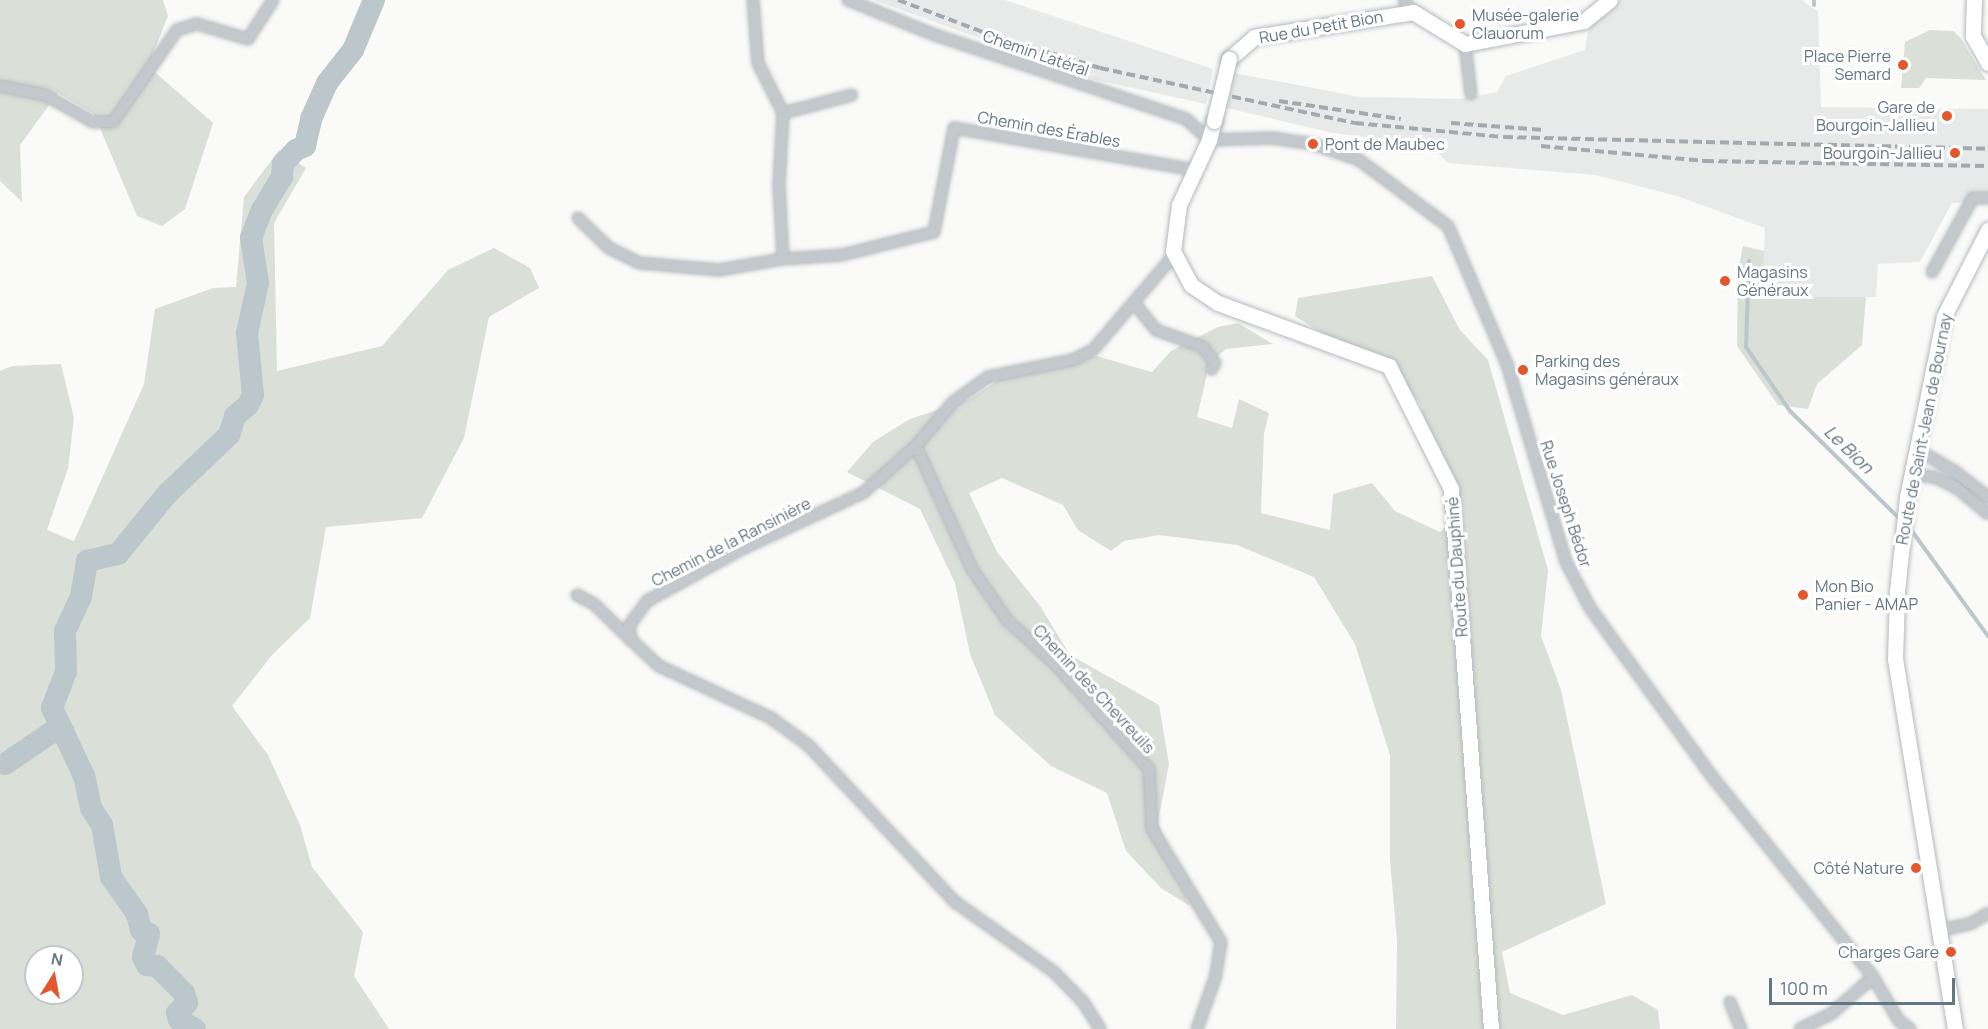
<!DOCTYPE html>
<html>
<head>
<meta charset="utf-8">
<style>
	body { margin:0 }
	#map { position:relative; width:1988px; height:1029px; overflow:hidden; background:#fafaf8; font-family:Manrope,sans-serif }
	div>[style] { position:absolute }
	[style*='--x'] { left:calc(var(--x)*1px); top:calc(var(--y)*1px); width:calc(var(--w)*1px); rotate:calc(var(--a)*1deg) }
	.built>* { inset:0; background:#e8e9e9 }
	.green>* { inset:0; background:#dadfd7 }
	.stream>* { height:4px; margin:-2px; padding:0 2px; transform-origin:2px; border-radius:2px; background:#bbc7cb }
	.river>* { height:22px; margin:-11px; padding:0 11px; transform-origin:11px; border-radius:11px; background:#bbc7cb }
	.roads { filter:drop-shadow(0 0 2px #b3babf) drop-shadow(0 0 2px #b3babf) }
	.street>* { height:10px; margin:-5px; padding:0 5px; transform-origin:5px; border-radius:5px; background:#c3c8cc }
	.secondary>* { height:15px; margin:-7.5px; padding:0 7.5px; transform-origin:7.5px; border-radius:7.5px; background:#fff }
	.rail>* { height:4px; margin-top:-2px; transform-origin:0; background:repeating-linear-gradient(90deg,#a2aab0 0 9px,transparent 0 13.5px) }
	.bridges { filter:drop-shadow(0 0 2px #b3babf) drop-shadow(0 0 2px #b3babf) }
	.secondary-bridge>* { height:15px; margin:-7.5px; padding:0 7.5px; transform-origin:7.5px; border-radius:7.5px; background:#fff }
	.dots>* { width:16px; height:16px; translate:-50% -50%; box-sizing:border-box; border:3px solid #fff; border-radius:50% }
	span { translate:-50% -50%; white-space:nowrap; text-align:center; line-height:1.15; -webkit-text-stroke:6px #fff; paint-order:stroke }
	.poi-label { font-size:16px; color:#657683 }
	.left { translate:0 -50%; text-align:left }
	.right { translate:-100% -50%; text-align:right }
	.street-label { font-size:16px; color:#657683 }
	.water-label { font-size:18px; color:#60757c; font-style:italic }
	.north { position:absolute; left:24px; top:945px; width:60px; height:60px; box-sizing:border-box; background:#fff; border:2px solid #c1c8cd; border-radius:50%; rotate:11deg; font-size:16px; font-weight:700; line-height:24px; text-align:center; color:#657683 }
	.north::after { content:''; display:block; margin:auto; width:21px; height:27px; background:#e4572e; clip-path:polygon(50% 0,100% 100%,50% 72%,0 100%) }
	.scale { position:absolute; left:1769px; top:978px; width:186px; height:27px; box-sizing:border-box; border:3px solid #657683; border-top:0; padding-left:8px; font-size:18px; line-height:21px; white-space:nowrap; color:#657683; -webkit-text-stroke:4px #fff; paint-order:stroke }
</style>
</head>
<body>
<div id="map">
	<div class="built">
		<div style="clip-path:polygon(874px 0,1005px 0,1213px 69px,1206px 104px,1096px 80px)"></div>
		<div style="clip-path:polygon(1621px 0,1802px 0,1818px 12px,1821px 107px,1988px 109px,1988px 202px,1952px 203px,1920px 262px,1878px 264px,1876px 297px,1762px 296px,1765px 228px,1677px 196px,1596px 175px,1448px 163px,1430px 145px,1333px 133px,1227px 108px,1234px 73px,1360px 97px,1459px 99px,1497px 92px,1506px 76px,1585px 50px,1589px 24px)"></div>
	</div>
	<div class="green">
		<div style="clip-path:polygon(0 0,163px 0,168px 16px,148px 66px,213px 123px,185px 209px,162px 226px,137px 216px,94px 114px,58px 93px,20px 145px,22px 202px,0 181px)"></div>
		<div style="clip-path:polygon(1930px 30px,1953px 31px,1960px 37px,1986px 80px,1926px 78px,1919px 88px,1901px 88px,1905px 42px)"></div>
		<div style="clip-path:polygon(evenodd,279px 150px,306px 168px,274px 223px,277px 371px,382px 346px,448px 270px,494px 248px,530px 268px,539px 288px,489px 317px,464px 438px,422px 518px,326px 527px,310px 618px,272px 655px,232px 706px,268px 755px,300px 825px,312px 867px,363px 932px,354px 976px,389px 1029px,0 1029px,0 371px,12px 366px,61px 364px,74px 418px,68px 468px,47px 530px,74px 541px,144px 384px,155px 309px,213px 288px,236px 287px,244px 197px,279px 150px,36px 957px,72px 957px,72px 993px,36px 993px,36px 957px)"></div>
		<div style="clip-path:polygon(1743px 246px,1764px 251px,1763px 296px,1866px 297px,1862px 345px,1817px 384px,1808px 409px,1778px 405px,1737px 346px,1738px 271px)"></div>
		<div style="clip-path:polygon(1432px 276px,1460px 330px,1488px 360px,1548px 570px,1541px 636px,1561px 690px,1606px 904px,1502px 952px,1510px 993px,1563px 1015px,1632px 995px,1658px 1010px,1660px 1029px,1396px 1029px,1397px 941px,1390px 860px,1390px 755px,1355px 644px,1314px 577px,1237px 545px,1159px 535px,1124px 541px,1111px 551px,1078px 530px,1063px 505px,1002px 478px,969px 493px,997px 552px,1040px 606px,1070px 655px,1159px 705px,1169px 764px,1158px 822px,1190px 906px,1161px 888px,1126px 851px,1107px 793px,1051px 766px,995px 715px,970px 654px,955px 583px,920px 509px,847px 472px,873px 442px,910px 419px,970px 399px,1000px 379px,1096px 356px,1152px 372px,1171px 351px,1218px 327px,1238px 323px,1273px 344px,1226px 349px,1210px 362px,1197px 417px,1232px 428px,1239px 399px,1269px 413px,1264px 433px,1261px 513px,1330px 530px,1333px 494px,1372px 483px,1395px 511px,1440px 532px,1463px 510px,1438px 457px,1420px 404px,1385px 357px,1328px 337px,1295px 316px,1298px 298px)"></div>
	</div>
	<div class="stream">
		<div style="--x:1814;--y:5;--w:5;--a:-90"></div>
		<div style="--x:1749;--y:261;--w:86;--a:92"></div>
		<div style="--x:1746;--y:347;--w:78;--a:55.5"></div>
		<div style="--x:1790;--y:411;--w:153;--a:44.5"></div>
		<div style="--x:1909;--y:527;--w:135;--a:54.1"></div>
	</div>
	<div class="river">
		<div style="--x:5;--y:764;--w:57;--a:-34.2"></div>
		<div style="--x:52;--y:732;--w:12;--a:0"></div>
		<div style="--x:195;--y:1029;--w:18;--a:-151"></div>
		<div style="--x:179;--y:1020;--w:7;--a:-106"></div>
		<div style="--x:177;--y:1013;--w:14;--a:-45"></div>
		<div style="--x:187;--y:1003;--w:10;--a:-107"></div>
		<div style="--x:184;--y:993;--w:38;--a:-135"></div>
		<div style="--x:157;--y:966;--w:10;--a:-174"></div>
		<div style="--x:147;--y:965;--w:9;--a:-117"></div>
		<div style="--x:143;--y:957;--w:24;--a:-75"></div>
		<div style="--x:149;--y:934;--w:9;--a:-153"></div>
		<div style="--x:141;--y:930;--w:16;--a:-104"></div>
		<div style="--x:137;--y:914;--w:45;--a:-125.1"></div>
		<div style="--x:111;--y:877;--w:53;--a:-99.8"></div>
		<div style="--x:102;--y:825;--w:20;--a:-123"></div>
		<div style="--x:91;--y:808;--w:33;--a:-102"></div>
		<div style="--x:84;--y:776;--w:75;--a:-115.2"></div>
		<div style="--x:52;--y:708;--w:39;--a:-69"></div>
		<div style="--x:66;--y:672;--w:41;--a:-91.4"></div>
		<div style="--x:65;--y:631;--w:38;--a:-65"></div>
		<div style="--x:81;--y:596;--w:36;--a:-80"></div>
		<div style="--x:87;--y:561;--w:32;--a:-13"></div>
		<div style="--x:118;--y:554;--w:77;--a:-50.8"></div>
		<div style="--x:167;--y:494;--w:86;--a:-43.6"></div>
		<div style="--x:229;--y:435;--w:20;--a:-72"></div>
		<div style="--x:235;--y:416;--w:17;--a:-40"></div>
		<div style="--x:248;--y:405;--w:11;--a:-63"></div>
		<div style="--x:253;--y:395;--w:62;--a:-95.5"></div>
		<div style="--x:247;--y:333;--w:51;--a:-77.6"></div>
		<div style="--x:258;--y:283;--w:46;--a:-98.8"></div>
		<div style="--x:251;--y:238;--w:30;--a:-69"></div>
		<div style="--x:262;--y:210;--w:39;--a:-59"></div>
		<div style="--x:282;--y:177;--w:13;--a:-86"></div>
		<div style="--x:283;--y:164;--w:19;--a:-47"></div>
		<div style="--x:296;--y:150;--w:10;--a:-24"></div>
		<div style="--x:305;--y:146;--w:28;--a:-77"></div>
		<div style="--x:311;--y:119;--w:39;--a:-66"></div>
		<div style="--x:327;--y:83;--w:42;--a:-51.8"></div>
		<div style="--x:353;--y:50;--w:54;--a:-67.2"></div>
	</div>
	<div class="roads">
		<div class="street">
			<div style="--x:753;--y:0;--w:63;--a:85.5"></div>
			<div style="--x:758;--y:63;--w:56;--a:63.4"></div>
			<div style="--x:783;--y:113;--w:72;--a:93.2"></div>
			<div style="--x:779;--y:185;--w:74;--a:86.9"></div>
			<div style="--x:783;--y:259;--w:59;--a:-3.9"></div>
			<div style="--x:842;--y:255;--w:95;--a:-14"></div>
			<div style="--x:934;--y:232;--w:106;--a:-79.1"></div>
			<div style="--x:954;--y:128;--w:245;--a:9.9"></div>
			<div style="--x:848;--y:0;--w:91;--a:22"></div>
			<div style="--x:932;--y:34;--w:268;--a:18.5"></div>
			<div style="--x:1186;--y:119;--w:31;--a:42"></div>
			<div style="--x:1209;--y:140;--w:63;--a:-1.8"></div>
			<div style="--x:1272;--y:138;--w:41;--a:8.3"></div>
			<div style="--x:1313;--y:144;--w:49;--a:19.2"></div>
			<div style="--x:1359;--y:160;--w:111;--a:36.6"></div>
			<div style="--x:1448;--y:226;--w:150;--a:66.9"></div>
			<div style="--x:1507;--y:364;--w:207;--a:73.4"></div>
			<div style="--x:1566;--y:562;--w:52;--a:62.4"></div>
			<div style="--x:1590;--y:608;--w:211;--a:54.1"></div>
			<div style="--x:1714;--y:779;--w:254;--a:51.2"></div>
			<div style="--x:1873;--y:977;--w:51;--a:59.4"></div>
			<div style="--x:1899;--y:1021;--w:14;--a:36"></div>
			<div style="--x:1404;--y:0;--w:15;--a:53"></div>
			<div style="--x:1465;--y:44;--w:50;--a:83.2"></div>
			<div style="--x:0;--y:86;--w:46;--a:11.3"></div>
			<div style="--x:45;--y:95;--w:55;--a:29.4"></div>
			<div style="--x:93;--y:122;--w:20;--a:0"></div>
			<div style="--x:113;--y:122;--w:112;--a:-55.2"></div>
			<div style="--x:177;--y:30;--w:21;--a:-17"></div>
			<div style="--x:197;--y:24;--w:53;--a:16.4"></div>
			<div style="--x:248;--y:39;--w:46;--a:-57.3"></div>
			<div style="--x:783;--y:113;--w:71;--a:-14.6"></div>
			<div style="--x:578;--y:218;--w:43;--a:44.1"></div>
			<div style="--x:609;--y:248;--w:34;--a:26"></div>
			<div style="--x:640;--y:263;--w:79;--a:5.1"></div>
			<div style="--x:719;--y:270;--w:65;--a:-9.8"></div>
			<div style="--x:1932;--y:272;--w:79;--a:-61.2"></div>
			<div style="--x:1970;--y:203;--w:6;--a:-59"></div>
			<div style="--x:1973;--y:198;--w:15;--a:0"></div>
			<div style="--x:1135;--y:304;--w:33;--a:51"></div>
			<div style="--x:1156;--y:330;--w:50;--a:19.9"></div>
			<div style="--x:1203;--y:347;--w:20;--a:53"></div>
			<div style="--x:1215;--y:363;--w:7;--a:117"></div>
			<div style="--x:916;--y:446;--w:135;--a:65.5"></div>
			<div style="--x:972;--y:569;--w:62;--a:55.5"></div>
			<div style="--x:1007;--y:620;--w:67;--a:42.6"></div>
			<div style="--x:1056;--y:665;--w:140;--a:48.2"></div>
			<div style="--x:1149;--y:769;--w:60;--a:87.1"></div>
			<div style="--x:1152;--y:829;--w:132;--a:58.6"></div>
			<div style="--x:1221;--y:942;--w:36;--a:99"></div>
			<div style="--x:1215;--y:978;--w:54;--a:109.4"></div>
			<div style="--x:1918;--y:450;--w:42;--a:30.3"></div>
			<div style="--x:1954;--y:471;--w:43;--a:37.4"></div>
			<div style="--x:1913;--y:474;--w:24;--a:9"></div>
			<div style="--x:1937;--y:478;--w:22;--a:27"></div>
			<div style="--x:1957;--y:488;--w:40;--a:40"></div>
			<div style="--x:577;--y:595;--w:19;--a:28"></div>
			<div style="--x:594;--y:604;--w:52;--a:44.2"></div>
			<div style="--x:1941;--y:930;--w:30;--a:-12"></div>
			<div style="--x:1970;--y:924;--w:21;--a:-31"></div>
			<div style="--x:1730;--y:1002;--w:29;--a:68"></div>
			<div style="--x:1100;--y:1029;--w:31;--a:-122"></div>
			<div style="--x:1084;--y:1003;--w:43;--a:-134.1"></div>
			<div style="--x:1054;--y:972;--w:121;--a:-144.7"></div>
			<div style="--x:955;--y:902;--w:215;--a:-133.1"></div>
			<div style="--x:808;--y:745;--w:46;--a:-143.9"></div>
			<div style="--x:771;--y:718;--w:123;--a:-155.1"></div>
			<div style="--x:659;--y:666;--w:38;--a:-137"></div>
			<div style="--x:631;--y:640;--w:14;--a:-98"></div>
			<div style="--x:629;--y:626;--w:31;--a:-54"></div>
			<div style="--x:647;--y:601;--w:106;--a:-28.7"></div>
			<div style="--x:740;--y:550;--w:136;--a:-24.9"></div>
			<div style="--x:863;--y:493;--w:71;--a:-41.6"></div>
			<div style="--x:916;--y:446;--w:57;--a:-49.9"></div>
			<div style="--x:953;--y:402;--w:43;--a:-35.5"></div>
			<div style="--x:988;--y:377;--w:87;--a:-11.3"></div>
			<div style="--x:1073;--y:360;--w:22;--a:-27"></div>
			<div style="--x:1093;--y:350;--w:117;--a:-49.5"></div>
			<div style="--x:1169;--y:261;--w:11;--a:-68"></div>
			<div style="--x:1800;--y:1029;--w:34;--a:-26"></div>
			<div style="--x:1831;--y:1014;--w:56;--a:-41.4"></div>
		</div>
		<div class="secondary">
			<div style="--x:1974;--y:0;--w:36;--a:92"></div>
			<div style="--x:1973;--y:36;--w:31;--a:61"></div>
			<div style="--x:1229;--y:59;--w:33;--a:-41"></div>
			<div style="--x:1254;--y:37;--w:161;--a:-8.9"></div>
			<div style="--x:1413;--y:12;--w:61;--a:31.6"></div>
			<div style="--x:1465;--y:44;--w:121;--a:-10.9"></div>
			<div style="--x:1584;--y:21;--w:33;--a:-39"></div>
			<div style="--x:1214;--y:121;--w:20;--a:105"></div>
			<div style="--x:1209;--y:140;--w:72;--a:114.8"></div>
			<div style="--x:1179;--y:205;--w:46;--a:97.4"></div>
			<div style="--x:1173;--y:251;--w:38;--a:62"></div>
			<div style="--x:1191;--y:285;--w:32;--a:34"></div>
			<div style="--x:1218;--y:303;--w:182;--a:20.2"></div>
			<div style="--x:1389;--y:366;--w:138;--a:63.2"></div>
			<div style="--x:1451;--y:489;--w:541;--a:85.76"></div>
			<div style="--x:1955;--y:1029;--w:374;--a:-99.2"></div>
			<div style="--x:1895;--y:660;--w:69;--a:-88.3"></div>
			<div style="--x:1897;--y:591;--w:95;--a:-83.9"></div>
			<div style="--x:1907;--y:497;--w:185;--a:-78.4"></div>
			<div style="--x:1944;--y:316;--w:97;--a:-62.9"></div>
		</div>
	</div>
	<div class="rail">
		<div style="--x:898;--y:0;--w:96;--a:20.7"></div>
		<div style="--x:988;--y:34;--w:117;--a:16.9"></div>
		<div style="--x:1100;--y:68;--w:261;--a:12.2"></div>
		<div style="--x:1355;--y:123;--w:150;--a:5.4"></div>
		<div style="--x:1504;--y:137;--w:484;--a:1.4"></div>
		<div style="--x:1279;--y:101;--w:123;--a:8.4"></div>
		<div style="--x:1451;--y:123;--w:93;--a:4.3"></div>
		<div style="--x:1541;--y:146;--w:165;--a:5.2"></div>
		<div style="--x:1705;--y:161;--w:283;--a:1"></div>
	</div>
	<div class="bridges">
		<div class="secondary-bridge">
			<div style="--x:1214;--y:121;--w:64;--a:-76.4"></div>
		</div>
	</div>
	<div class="dots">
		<div style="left:1460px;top:24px;background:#e4572e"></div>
		<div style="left:1903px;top:65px;background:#e4572e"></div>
		<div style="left:1947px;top:116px;background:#e4572e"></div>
		<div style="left:1313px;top:144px;background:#e4572e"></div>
		<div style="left:1955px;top:153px;background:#e4572e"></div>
		<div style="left:1725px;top:281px;background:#e4572e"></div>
		<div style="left:1523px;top:370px;background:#e4572e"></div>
		<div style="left:1803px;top:595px;background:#e4572e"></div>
		<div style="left:1916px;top:868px;background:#e4572e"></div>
		<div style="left:1951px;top:952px;background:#e4572e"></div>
	</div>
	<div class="poi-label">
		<span class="left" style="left:1472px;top:24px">Musée-galerie<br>Clauorum</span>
		<span class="right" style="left:1891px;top:65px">Place Pierre<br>Semard</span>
		<span class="right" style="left:1935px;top:116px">Gare de<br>Bourgoin-Jallieu</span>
		<span class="left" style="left:1325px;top:144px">Pont de Maubec</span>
		<span class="right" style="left:1942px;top:153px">Bourgoin-Jallieu</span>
		<span class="left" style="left:1737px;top:281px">Magasins<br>Généraux</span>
		<span class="left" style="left:1535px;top:370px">Parking des<br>Magasins généraux</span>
		<span class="left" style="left:1815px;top:595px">Mon Bio<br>Panier - AMAP</span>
		<span class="right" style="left:1904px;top:868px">Côté Nature</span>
		<span class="right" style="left:1939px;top:952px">Charges Gare</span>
	</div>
	<div class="street-label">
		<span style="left:1321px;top:27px;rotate:-10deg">Rue du Petit Bion</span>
		<span style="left:1036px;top:53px;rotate:19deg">Chemin Latéral</span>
		<span style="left:1049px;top:129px;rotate:10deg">Chemin des Érables</span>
		<span style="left:1924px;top:429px;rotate:-79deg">Route de Saint-Jean de Bournay</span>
		<span style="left:1566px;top:504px;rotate:72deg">Rue Joseph Bédor</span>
		<span style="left:731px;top:542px;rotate:-27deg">Chemin de la Ransinière</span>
		<span style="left:1457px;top:567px;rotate:-94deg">Route du Dauphiné</span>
		<span style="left:1094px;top:689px;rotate:47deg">Chemin des Chevreuils</span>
	</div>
	<div class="water-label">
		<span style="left:1849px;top:449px;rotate:44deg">Le Bion</span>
	</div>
	<div class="north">N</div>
	<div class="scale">100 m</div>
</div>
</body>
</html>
